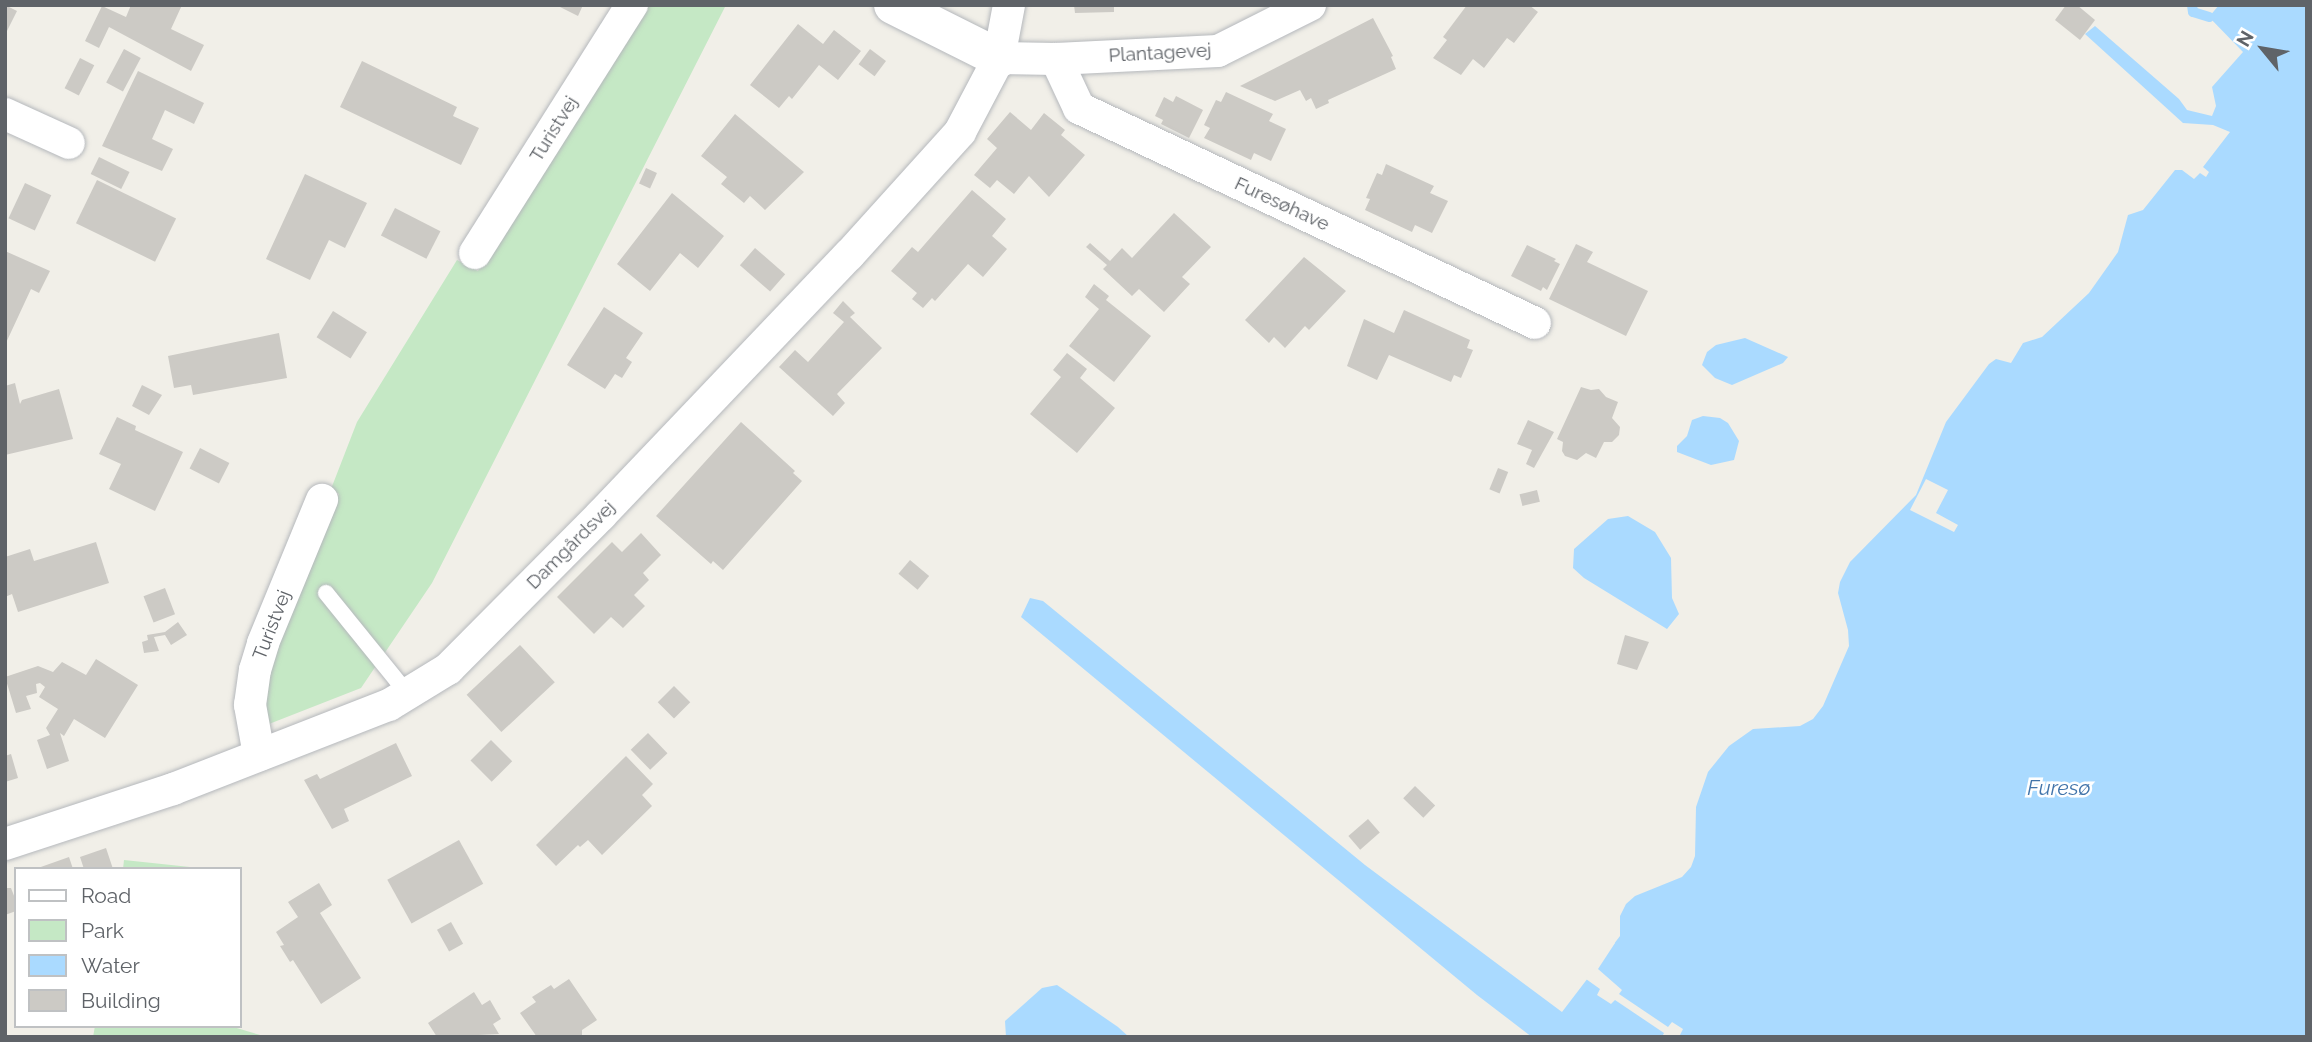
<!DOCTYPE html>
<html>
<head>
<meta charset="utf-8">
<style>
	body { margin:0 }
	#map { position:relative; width:2312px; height:1042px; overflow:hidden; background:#f1efe8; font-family:Raleway,sans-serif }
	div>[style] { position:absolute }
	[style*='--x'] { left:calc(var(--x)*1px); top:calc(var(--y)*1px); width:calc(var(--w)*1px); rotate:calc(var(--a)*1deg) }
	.green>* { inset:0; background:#c5e8c5 }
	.water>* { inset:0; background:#aadaff }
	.pier>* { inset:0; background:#f1efe8 }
	.stream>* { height:10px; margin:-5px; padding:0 5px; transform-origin:5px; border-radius:5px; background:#aadaff }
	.building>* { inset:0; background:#cccac5; transform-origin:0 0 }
	.roads { filter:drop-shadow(0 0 2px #b5b8bc) drop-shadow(0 0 2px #b5b8bc) }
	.lane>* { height:16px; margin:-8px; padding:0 8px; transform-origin:8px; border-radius:8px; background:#fff }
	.street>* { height:32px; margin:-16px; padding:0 16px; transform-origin:16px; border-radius:16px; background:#fff }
	.secondary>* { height:38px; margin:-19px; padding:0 19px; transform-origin:19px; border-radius:19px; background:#fff }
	span { translate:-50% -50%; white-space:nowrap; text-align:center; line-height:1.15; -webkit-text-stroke:5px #fff; paint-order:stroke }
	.street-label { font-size:19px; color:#5f6368 }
	.water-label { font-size:21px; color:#4174aa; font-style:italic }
	.frame { position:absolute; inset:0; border:7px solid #5f6368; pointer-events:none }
	.legend { position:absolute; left:14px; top:867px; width:228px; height:161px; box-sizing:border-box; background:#fff; border:2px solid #bfc1c3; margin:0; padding:9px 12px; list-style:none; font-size:21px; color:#5f6368 }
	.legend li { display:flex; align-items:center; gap:14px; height:35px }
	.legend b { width:35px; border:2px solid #bfc1c3 }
	.north { position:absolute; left:2228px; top:14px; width:70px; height:70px; -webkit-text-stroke:5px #fff; paint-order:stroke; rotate:300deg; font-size:19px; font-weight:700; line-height:28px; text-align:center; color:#5f6368 }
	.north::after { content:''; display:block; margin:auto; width:24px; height:32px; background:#5f6368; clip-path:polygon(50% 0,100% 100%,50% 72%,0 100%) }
</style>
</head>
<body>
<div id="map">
	<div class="green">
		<div style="clip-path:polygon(644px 5px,726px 5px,432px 583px,361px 688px,269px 724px,257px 697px,296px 579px,339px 494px,331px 489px,357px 422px,457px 260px,478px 271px,491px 244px)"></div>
		<div style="clip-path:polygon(124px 860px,190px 867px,191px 869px,123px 869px)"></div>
		<div style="clip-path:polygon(95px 1026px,230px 1026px,267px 1037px,93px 1037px)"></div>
	</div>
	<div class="water">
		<div style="clip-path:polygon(2219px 5px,2307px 5px,2307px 1037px,1532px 1037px,1477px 995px,1021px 617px,1030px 598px,1043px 601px,1365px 865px,1562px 1012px,1620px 936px,1620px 916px,1626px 904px,1635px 896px,1682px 877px,1691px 867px,1695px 856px,1696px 807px,1708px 772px,1729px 746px,1753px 729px,1800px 726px,1813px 719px,1823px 706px,1849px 646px,1848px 630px,1838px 593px,1840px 582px,1850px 562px,1916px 495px,1946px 422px,1989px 364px,1996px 359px,2011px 363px,2023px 343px,2042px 337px,2089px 293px,2118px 252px,2128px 215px,2143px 210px,2175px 170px,2182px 170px,2194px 179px,2200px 173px,2206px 177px,2209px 172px,2203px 167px,2230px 132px,2213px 125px,2183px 123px,2085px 34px,2095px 26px,2179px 99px,2187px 110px,2212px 116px,2216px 106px,2212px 87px,2243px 52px,2209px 17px)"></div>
		<div style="clip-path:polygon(1745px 338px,1788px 357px,1783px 363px,1732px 385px,1715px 378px,1702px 365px,1707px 352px,1716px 345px)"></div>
		<div style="clip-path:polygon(1703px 416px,1720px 418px,1728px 423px,1739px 441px,1734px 460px,1711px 465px,1677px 452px,1677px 446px,1687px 436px,1692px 420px)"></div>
		<div style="clip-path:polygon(1628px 516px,1655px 532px,1671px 558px,1672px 598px,1679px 614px,1667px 629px,1584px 578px,1573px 568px,1574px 549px,1608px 519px)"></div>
		<div style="clip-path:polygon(1057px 985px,1118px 1027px,1129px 1037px,1006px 1037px,1005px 1021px,1042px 988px)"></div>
	</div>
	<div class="pier">
		<div style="clip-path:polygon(1926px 479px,1948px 490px,1936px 513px,1958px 525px,1954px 532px,1910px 510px)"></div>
		<div style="clip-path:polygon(1612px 941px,1615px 943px,1598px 969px,1622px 990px,1619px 994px,1668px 1027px,1672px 1022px,1683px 1029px,1679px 1037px,1662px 1037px,1664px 1033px,1615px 1000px,1611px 1004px,1597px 995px,1600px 989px,1586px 979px)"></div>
	</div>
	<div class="stream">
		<div style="--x:2192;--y:5;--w:7;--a:82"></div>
		<div style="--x:2193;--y:12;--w:17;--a:17"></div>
	</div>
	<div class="building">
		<div style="clip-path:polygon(5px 5px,17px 11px,5px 35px)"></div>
		<div style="clip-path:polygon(131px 5px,182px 5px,171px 29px,204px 45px,191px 71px,109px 27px,99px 48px,85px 41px,102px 6px,126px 17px)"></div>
		<div style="clip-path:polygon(556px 5px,583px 5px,578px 16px)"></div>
		<div style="clip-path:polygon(1074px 5px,1114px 5px,1114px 12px,1075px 13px)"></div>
		<div style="clip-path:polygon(1467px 5px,1529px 5px,1538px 12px,1514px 43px,1507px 38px,1484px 68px,1473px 59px,1461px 75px,1433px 58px,1447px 40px,1443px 37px)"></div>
		<div style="clip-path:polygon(2066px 5px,2077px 5px,2095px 20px,2080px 40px,2055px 20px)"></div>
		<div style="clip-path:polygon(1373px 18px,1393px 56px,1391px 57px,1396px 69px,1328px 100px,1329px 103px,1316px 109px,1311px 98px,1306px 101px,1300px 90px,1275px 101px,1240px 86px)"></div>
		<div style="clip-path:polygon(798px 24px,823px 44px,834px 30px,861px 51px,838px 80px,819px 65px,792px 99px,789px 96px,779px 108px,750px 85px)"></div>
		<div style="left:124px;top:49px;width:19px;height:38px;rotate:28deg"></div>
		<div style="left:870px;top:49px;width:20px;height:19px;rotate:37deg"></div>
		<div style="left:80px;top:58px;width:16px;height:34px;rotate:27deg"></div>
		<div style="clip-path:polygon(362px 61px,457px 107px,453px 116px,479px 128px,461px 165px,340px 107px)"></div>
		<div style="clip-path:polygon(138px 71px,204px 103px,194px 124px,165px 110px,152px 139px,173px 149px,162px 171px,102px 146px)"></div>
		<div style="clip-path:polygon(1226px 92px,1273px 114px,1269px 121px,1286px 129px,1271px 161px,1254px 153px,1251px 160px,1204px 138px,1210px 128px,1204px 125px,1216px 100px,1221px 102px)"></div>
		<div style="clip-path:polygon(1176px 96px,1203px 110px,1189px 138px,1161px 124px,1163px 120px,1155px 116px,1164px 97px,1173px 102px)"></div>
		<div style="clip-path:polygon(1010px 112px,1031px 130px,1044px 113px,1065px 130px,1061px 135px,1085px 155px,1049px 197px,1029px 176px,1014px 194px,997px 180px,990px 188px,974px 175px,997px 148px,987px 139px)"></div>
		<div style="clip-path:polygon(735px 114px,804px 172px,765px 210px,750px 196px,744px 203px,721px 184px,727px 177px,701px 156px)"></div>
		<div style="left:99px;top:157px;width:34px;height:19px;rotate:26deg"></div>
		<div style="clip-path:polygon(1386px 164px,1434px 186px,1430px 193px,1448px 201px,1432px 233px,1415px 225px,1412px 232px,1365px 210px,1370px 199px,1366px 198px,1377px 173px,1382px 175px)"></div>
		<div style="left:646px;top:168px;width:12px;height:17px;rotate:24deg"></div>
		<div style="clip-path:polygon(305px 174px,367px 203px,345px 248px,329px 240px,310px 280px,266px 259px)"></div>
		<div style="left:97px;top:180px;width:88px;height:48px;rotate:26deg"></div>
		<div style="left:25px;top:183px;width:29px;height:39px;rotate:25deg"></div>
		<div style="clip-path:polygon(972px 190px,1006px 219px,992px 236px,1007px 249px,983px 277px,968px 264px,935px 301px,932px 298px,923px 308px,912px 299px,917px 293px,891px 271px,912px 247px,918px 252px)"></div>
		<div style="clip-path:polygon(672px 193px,724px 236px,698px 268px,680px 253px,650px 291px,617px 264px)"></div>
		<div style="left:395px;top:208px;width:51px;height:31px;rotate:27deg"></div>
		<div style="clip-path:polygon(1174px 213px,1211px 247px,1182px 277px,1190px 284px,1164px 312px,1139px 289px,1132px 296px,1103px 269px,1107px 265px,1086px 247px,1090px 243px,1110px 261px,1122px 248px,1132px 258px)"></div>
		<div style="clip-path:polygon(1576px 244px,1593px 252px,1587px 262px,1648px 291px,1626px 336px,1549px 299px)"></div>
		<div style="clip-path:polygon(1527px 245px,1556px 259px,1554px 261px,1560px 264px,1547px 290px,1543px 287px,1541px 291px,1511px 276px)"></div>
		<div style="left:755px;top:248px;width:40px;height:23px;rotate:41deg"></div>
		<div style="clip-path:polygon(5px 251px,50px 271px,39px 293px,31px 289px,5px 345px)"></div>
		<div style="clip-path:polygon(1304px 257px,1346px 291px,1309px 330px,1305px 326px,1285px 348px,1274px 337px,1269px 343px,1245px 320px)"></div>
		<div style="clip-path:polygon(1094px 284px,1109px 296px,1106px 300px,1151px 336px,1114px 382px,1069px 346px,1099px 309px,1085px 297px)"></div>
		<div style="clip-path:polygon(843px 301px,855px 313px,850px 317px,882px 348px,837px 394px,845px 403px,833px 416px,779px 367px,795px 350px,808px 362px,844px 322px,833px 313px)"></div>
		<div style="clip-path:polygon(604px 307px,643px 333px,626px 358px,632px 362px,622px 378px,615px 374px,605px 389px,567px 365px)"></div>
		<div style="clip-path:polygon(1404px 310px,1470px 340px,1467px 348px,1473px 350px,1461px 378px,1454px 375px,1451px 382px,1389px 355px,1377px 380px,1347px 366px,1364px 319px,1394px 333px)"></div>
		<div style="left:333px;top:311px;width:40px;height:31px;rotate:32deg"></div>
		<div style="clip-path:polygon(279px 333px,287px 378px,193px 395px,191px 385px,174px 388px,168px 356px)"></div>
		<div style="clip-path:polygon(1067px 353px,1087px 369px,1080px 378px,1115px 408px,1077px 453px,1030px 414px,1061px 377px,1053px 370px)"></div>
		<div style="clip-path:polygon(15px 383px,20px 404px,22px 400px,59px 389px,73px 439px,5px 455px,5px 386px)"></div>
		<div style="clip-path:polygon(142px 385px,162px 395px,149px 415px,132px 406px)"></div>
		<div style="clip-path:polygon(1581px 387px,1591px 390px,1599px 389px,1606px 397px,1618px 402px,1612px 418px,1620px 427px,1619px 435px,1612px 442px,1604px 442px,1596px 458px,1586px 453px,1577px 460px,1565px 456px,1562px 451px,1563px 442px,1557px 439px)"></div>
		<div style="clip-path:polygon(117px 417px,136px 426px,135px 430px,183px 452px,155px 511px,109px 489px,121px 464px,99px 454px)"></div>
		<div style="clip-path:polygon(1528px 420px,1554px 432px,1534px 468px,1526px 464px,1532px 450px,1517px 444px)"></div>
		<div style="clip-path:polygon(741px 422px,795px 471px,793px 473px,802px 481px,723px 570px,713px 561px,711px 564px,656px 516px)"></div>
		<div style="left:200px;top:448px;width:33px;height:23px;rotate:27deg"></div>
		<div style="left:1498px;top:468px;width:11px;height:23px;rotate:22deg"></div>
		<div style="left:1537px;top:490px;width:12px;height:18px;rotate:76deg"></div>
		<div style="clip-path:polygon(641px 533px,661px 555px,643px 573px,649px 580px,634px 595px,645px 606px,623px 628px,611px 617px,594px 634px,557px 597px,612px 542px,622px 552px)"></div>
		<div style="clip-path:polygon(96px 542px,109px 583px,18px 612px,12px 594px,5px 597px,5px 557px,30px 549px,34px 561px)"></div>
		<div style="left:910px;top:560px;width:25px;height:18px;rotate:40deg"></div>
		<div style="left:165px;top:588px;width:28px;height:23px;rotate:69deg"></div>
		<div style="clip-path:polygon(178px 622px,187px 635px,171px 645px,165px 635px,154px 637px,159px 651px,144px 653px,142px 642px,148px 640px,147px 635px,165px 632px)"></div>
		<div style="clip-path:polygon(1625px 635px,1649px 642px,1637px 670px,1617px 664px)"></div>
		<div style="left:520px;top:645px;width:51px;height:73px;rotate:47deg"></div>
		<div style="clip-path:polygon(96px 659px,138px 685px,105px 738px,74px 719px,64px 736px,60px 733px,69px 761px,47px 769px,37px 740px,50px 735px,46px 728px,58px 709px,39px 697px,45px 687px,40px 683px,36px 684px,37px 693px,26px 696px,31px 709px,16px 713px,5px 677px,38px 666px,53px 672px,62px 662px,86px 675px)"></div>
		<div style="left:674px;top:686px;width:23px;height:23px;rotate:45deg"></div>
		<div style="left:648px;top:733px;width:28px;height:24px;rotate:46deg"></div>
		<div style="left:491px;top:740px;width:30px;height:29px;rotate:45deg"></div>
		<div style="clip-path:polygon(396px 743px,412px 776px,344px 809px,349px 821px,332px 829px,304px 780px,317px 774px,320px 779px)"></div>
		<div style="clip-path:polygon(11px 754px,18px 778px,5px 782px,5px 756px)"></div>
		<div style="clip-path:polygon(626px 756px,653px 784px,642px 795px,652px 806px,602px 855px,588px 840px,580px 847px,578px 845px,556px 866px,536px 845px)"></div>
		<div style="left:1415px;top:786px;width:28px;height:17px;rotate:44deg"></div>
		<div style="left:1368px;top:819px;width:18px;height:26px;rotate:49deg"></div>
		<div style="left:459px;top:840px;width:50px;height:82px;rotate:61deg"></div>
		<div style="clip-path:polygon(106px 848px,113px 869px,84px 869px,80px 857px)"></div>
		<div style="clip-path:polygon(69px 857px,73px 869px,38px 869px,38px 868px)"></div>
		<div style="clip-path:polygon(319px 883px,332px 905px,320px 913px,361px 978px,321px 1004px,293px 960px,290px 962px,280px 946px,284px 945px,276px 932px,298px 917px,288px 902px)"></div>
		<div style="clip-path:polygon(5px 888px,11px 888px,16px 901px,16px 911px,5px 915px)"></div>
		<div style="left:451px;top:922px;width:25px;height:16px;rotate:61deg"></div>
		<div style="clip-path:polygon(569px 979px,597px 1020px,582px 1030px,582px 1037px,537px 1037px,520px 1013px,536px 1002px,532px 997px,551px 985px,554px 989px)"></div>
		<div style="clip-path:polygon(474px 992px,482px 1005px,490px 1000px,501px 1019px,493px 1024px,499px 1034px,437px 1037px,428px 1023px)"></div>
	</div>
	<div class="roads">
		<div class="lane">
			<div style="--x:326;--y:593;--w:129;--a:51"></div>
		</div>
		<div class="street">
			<div style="--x:999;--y:58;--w:57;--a:1"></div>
			<div style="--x:1056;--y:59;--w:162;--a:-2.8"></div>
			<div style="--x:1218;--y:51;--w:103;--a:-26.6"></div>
			<div style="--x:1056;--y:59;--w:54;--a:64.9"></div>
			<div style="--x:1079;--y:108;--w:504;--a:25.24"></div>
			<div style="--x:5;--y:114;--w:70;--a:24.4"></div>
			<div style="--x:475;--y:253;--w:294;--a:-57.7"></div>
			<div style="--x:259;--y:755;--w:51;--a:-100.2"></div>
			<div style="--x:250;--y:705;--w:35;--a:-82"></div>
			<div style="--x:255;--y:670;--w:28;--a:-73"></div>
			<div style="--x:263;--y:643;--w:155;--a:-67.6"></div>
			<div style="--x:5;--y:844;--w:177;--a:-18.1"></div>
			<div style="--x:173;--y:789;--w:232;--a:-21.3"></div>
			<div style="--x:389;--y:705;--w:69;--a:-31.4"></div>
			<div style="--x:448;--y:669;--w:217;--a:-45.2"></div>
			<div style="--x:601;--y:515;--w:359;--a:-46.4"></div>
			<div style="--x:849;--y:255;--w:166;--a:-47.9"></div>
			<div style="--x:960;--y:132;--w:84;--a:-62.2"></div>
			<div style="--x:999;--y:58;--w:54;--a:-79.3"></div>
		</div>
		<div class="secondary">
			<div style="--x:893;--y:5;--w:119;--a:26.6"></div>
		</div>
	</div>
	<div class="street-label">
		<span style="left:1160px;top:53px;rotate:-3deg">Plantagevej</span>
		<span style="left:554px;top:129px;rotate:-58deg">Turistvej</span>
		<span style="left:1282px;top:204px;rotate:25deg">Furesøhave</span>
		<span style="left:571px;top:545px;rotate:-45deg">Damgårdsvej</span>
		<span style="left:272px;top:625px;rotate:-69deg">Turistvej</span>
	</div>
	<div class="water-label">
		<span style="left:2059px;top:788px">Furesø</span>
	</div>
	<div class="frame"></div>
	<ul class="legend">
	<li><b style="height:9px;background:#fff"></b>Road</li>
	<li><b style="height:19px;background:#c5e8c5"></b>Park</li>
	<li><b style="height:19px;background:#aadaff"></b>Water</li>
	<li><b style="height:19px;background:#cccac5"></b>Building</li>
	</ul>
	<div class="north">N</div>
</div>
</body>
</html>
